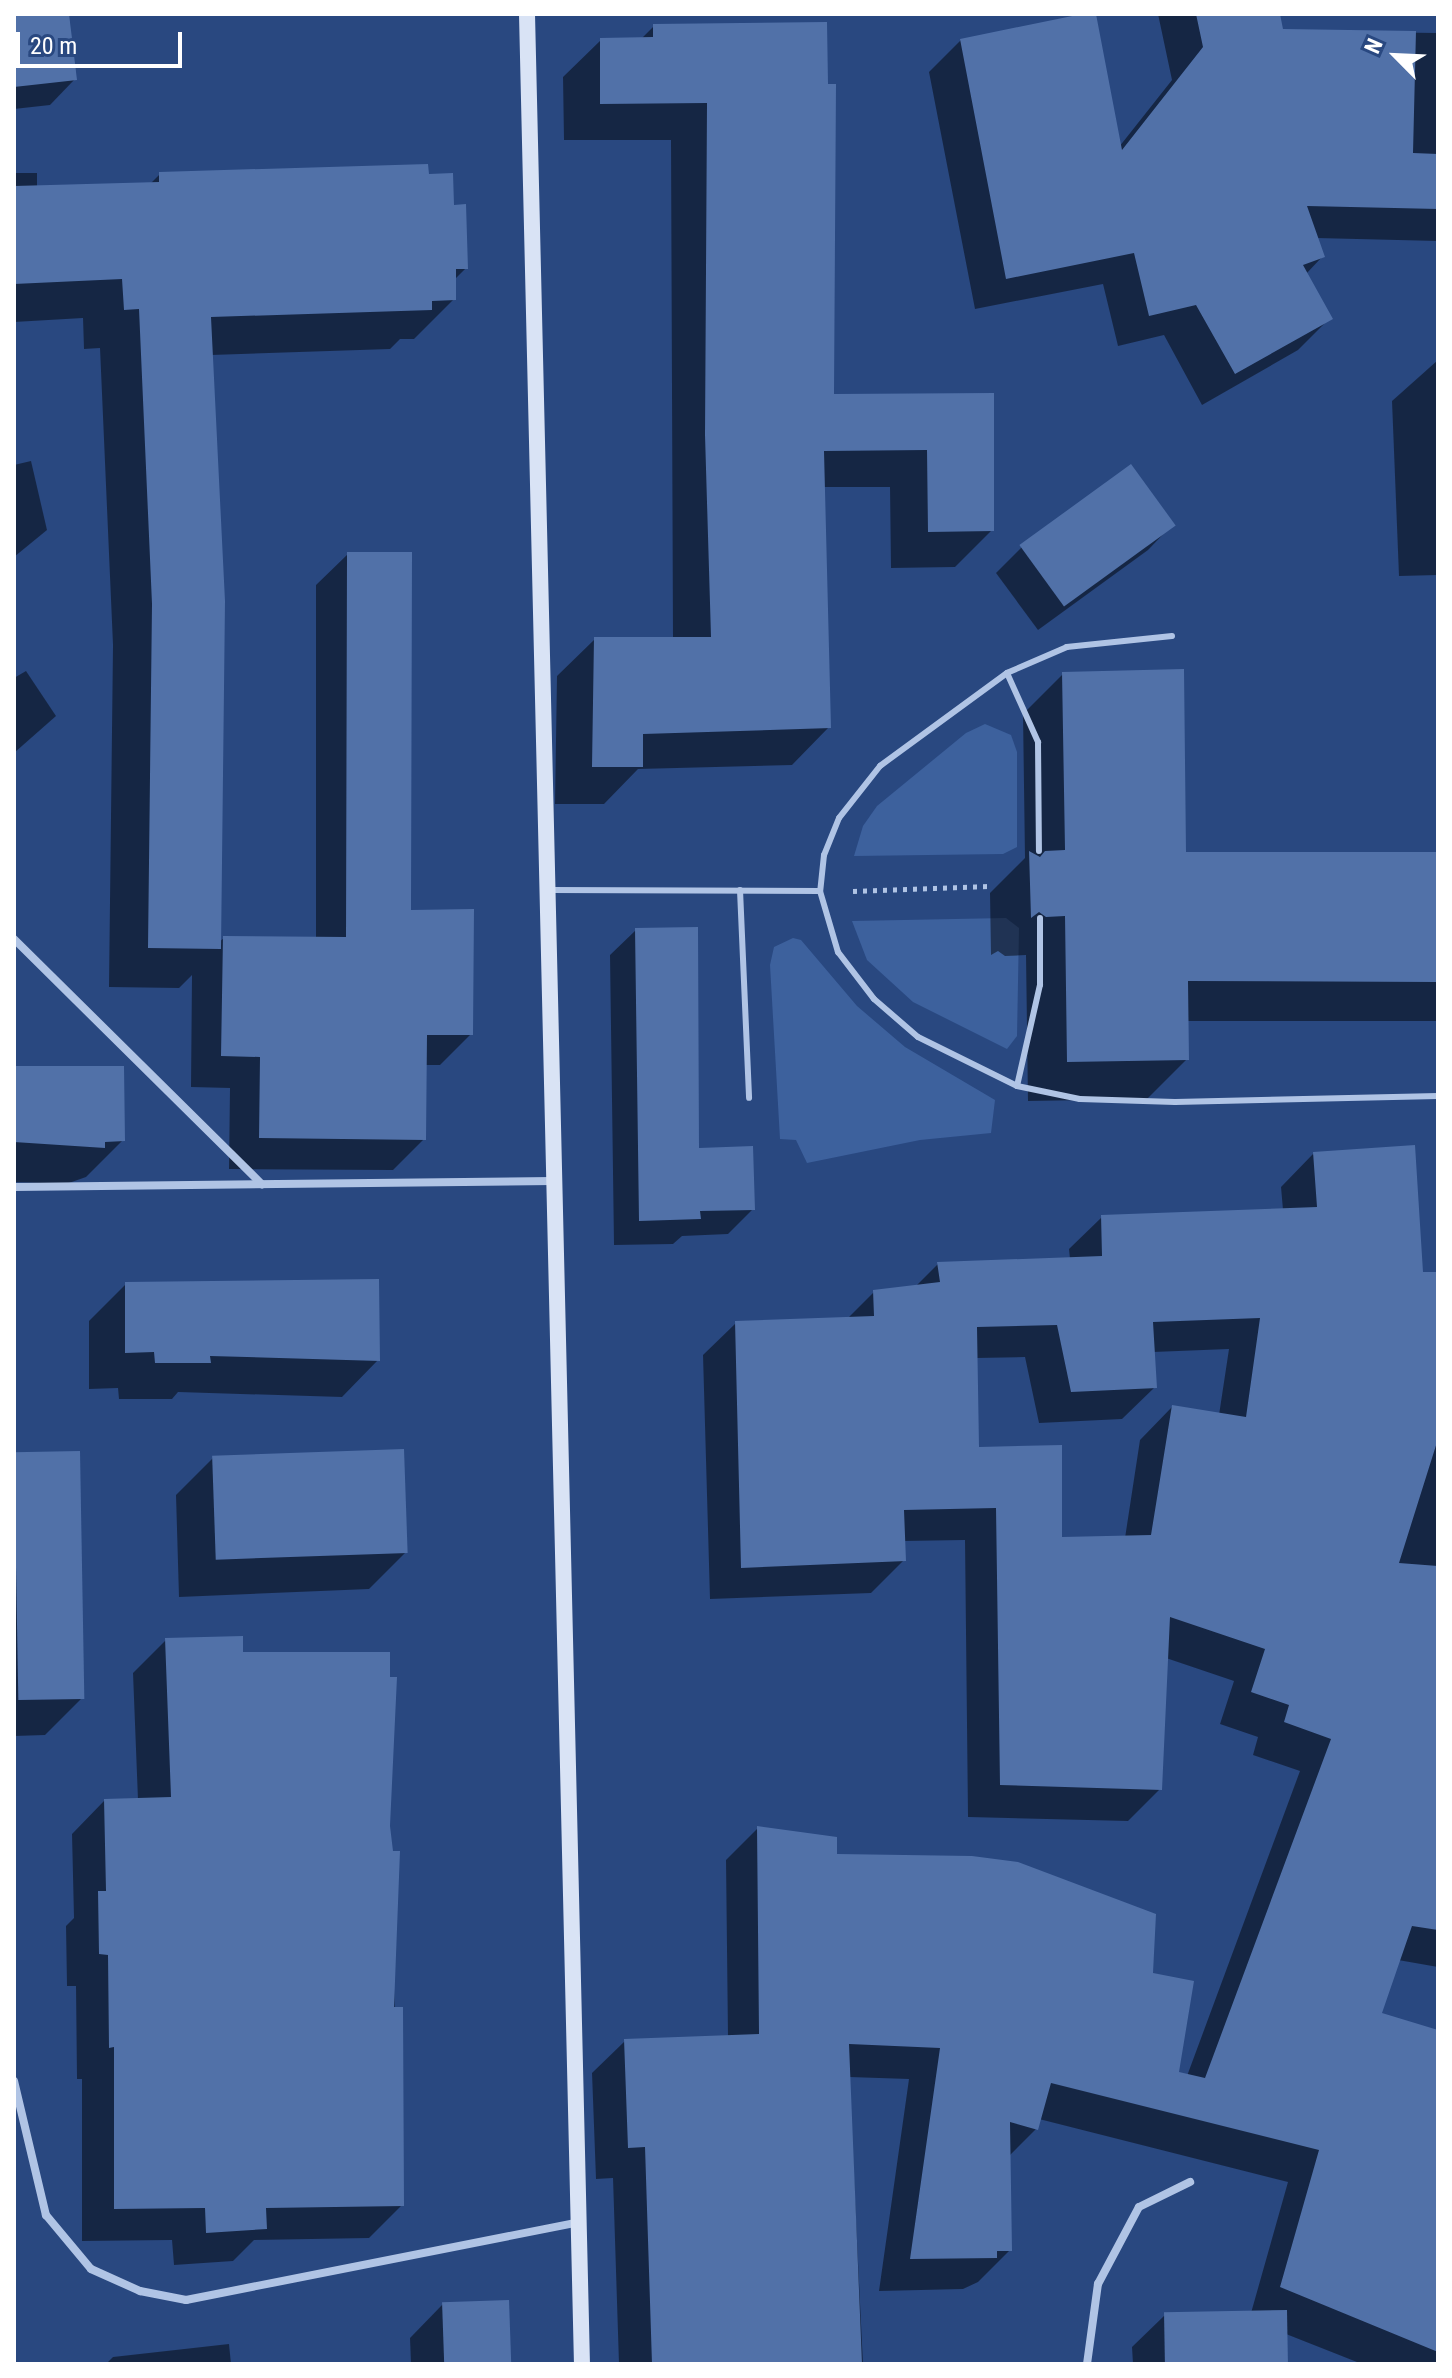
<!DOCTYPE html>
<html>
<head>
<meta charset="utf-8">
<style>
	body { margin:0 }
	#map { position:relative; width:1452px; height:2378px; overflow:hidden; background:#294880; font-family:"Roboto Condensed",sans-serif }
	div>[style] { position:absolute }
	[style*='--x'] { left:calc(var(--x)*1px); top:calc(var(--y)*1px); width:calc(var(--w)*1px); rotate:calc(var(--a)*1deg) }
	.green>* { inset:0; background:#3d619d }
	.shadow>* { inset:0; background:#0007 }
	.building>* { inset:0; background:#5171a8; transform-origin:0 0 }
	.path>* { height:5px; margin-top:-2.5px; transform-origin:0; background:repeating-linear-gradient(90deg,#b0c4e5 0 4px,transparent 0 10px) }
	.service>* { height:6px; margin:-3px; padding:0 3px; transform-origin:3px; border-radius:3px; background:#b0c4e5 }
	.minor>* { height:8px; margin:-4px; padding:0 4px; transform-origin:4px; border-radius:4px; background:#b0c4e5 }
	.secondary>* { height:16px; margin:-8px; padding:0 8px; transform-origin:8px; border-radius:8px; background:#d9e3f5 }
	span { translate:-50% -50%; white-space:nowrap; text-align:center; line-height:1.15; -webkit-text-stroke:8px #294880; paint-order:stroke }
	.frame { position:absolute; inset:0; border:16px solid #fff; pointer-events:none }
	.north { position:absolute; left:1356px; top:16px; width:80px; height:80px; -webkit-text-stroke:6px #294880; paint-order:stroke; rotate:294deg; font-size:22px; font-weight:700; line-height:32px; text-align:center; color:#fff }
	.north::after { content:''; display:block; margin:auto; width:28px; height:36px; background:#fff; clip-path:polygon(50% 0,100% 100%,50% 72%,0 100%) }
	.scale { position:absolute; left:16px; top:32px; width:166px; height:36px; box-sizing:border-box; border:4px solid #fff; border-top:0; padding-left:10px; font-size:24px; line-height:28px; white-space:nowrap; color:#fff; -webkit-text-stroke:6px #294880; paint-order:stroke }
</style>
</head>
<body>
<div id="map">
	<div class="green">
		<div style="clip-path:polygon(985px 724px,1011px 735px,1017px 752px,1017px 847px,1003px 854px,854px 856px,863px 826px,877px 806px,966px 733px)"></div>
		<div style="clip-path:polygon(1006px 918px,1019px 928px,1017px 1036px,1007px 1049px,913px 1002px,867px 960px,852px 921px)"></div>
		<div style="clip-path:polygon(793px 938px,801px 940px,857px 1006px,905px 1047px,995px 1100px,991px 1133px,920px 1140px,807px 1163px,796px 1140px,780px 1139px,770px 965px,774px 947px)"></div>
	</div>
	<div class="shadow">
		<div style="clip-path:polygon(14px 14px,67px 14px,75px 79px,50px 105px,14px 109px)"></div>
		<div style="clip-path:polygon(1094px 14px,1119px 147px,1172px 80px,1158px 14px,1278px 14px,1281px 31px,1438px 33px,1438px 241px,1316px 238px,1322px 257px,1306px 274px,1330px 318px,1298px 350px,1202px 405px,1164px 335px,1118px 346px,1103px 284px,975px 309px,929px 72px,961px 40px)"></div>
		<div style="clip-path:polygon(825px 24px,832px 396px,992px 395px,992px 530px,955px 567px,891px 568px,890px 487px,823px 487px,829px 727px,792px 765px,638px 769px,604px 804px,555px 804px,557px 676px,595px 639px,673px 639px,671px 140px,564px 140px,563px 77px,601px 40px,641px 39px,654px 26px)"></div>
		<div style="clip-path:polygon(14px 173px,37px 173px,37px 188px,149px 185px,160px 174px,427px 176px,452px 207px,466px 268px,454px 280px,454px 299px,414px 339px,400px 339px,390px 349px,211px 355px,219px 942px,224px 938px,316px 938px,316px 585px,348px 554px,409px 912px,471px 1034px,440px 1065px,425px 1065px,424px 1139px,393px 1170px,229px 1169px,230px 1088px,191px 1087px,192px 975px,179px 988px,109px 987px,113px 645px,100px 348px,84px 349px,83px 318px,14px 322px)"></div>
		<div style="clip-path:polygon(1438px 360px,1438px 575px,1399px 576px,1392px 401px)"></div>
		<div style="clip-path:polygon(31px 461px,47px 530px,14px 557px,14px 465px)"></div>
		<div style="clip-path:polygon(1173px 524px,1148px 550px,1038px 630px,996px 573px,1022px 547px)"></div>
		<div style="clip-path:polygon(26px 671px,56px 716px,14px 753px,14px 678px)"></div>
		<div style="clip-path:polygon(1063px 674px,1184px 854px,1438px 854px,1438px 1021px,1187px 1021px,1187px 1059px,1147px 1099px,1028px 1101px,1026px 955px,1005px 956px,998px 951px,991px 955px,990px 893px,1025px 858px,1023px 714px)"></div>
		<div style="clip-path:polygon(636px 930px,697px 1150px,753px 1209px,728px 1234px,682px 1236px,673px 1244px,614px 1245px,610px 955px)"></div>
		<div style="clip-path:polygon(14px 1068px,123px 1140px,86px 1177px,66px 1184px,14px 1182px)"></div>
		<div style="clip-path:polygon(evenodd,1313px 1154px,1421px 1274px,1438px 1274px,1438px 1967px,1398px 1960px,1379px 2014px,1438px 2122px,1438px 2364px,1362px 2364px,1286px 2334px,1286px 2364px,1133px 2364px,1132px 2347px,1165px 2315px,1251px 2313px,1288px 2182px,1039px 2119px,1036px 2129px,1009px 2156px,1010px 2250px,978px 2282px,963px 2289px,879px 2291px,909px 2079px,849px 2077px,863px 2364px,619px 2364px,613px 2178px,596px 2179px,592px 2073px,625px 2041px,728px 2037px,726px 1860px,758px 1828px,1151px 1975px,1177px 2073px,1187px 2076px,1300px 1771px,1253px 1755px,1258px 1737px,1220px 1724px,1234px 1681px,1166px 1658px,1160px 1789px,1128px 1821px,968px 1817px,965px 1540px,903px 1541px,904px 1560px,871px 1593px,710px 1599px,703px 1355px,736px 1323px,847px 1319px,874px 1292px,915px 1287px,938px 1264px,1070px 1259px,1069px 1249px,1102px 1217px,1283px 1210px,1281px 1187px,1313px 1154px,1229px 1349px,1219px 1415px,1172px 1407px,1140px 1440px,1125px 1538px,1060px 1539px,977px 1449px,976px 1358px,1025px 1357px,1039px 1423px,1122px 1419px,1155px 1387px,1153px 1352px,1229px 1349px)"></div>
		<div style="clip-path:polygon(126px 1284px,378px 1360px,342px 1397px,178px 1392px,172px 1399px,119px 1399px,118px 1388px,89px 1389px,89px 1321px)"></div>
		<div style="clip-path:polygon(14px 1454px,82px 1698px,45px 1735px,14px 1736px)"></div>
		<div style="clip-path:polygon(213px 1458px,406px 1552px,369px 1589px,179px 1597px,176px 1495px)"></div>
		<div style="clip-path:polygon(166px 1640px,241px 1654px,388px 1826px,402px 2205px,369px 2238px,254px 2240px,233px 2261px,174px 2265px,172px 2240px,82px 2241px,82px 2079px,77px 2079px,76px 1986px,67px 1986px,66px 1926px,74px 1918px,72px 1834px,104px 1801px,138px 1800px,133px 1673px)"></div>
		<div style="clip-path:polygon(443px 2304px,509px 2364px,411px 2364px,410px 2338px)"></div>
		<div style="clip-path:polygon(229px 2344px,231px 2364px,106px 2364px,113px 2357px)"></div>
	</div>
	<div class="building">
		<div style="clip-path:polygon(14px 14px,69px 14px,77px 80px,14px 87px)"></div>
		<div style="clip-path:polygon(1082px 14px,1096px 14px,1122px 150px,1203px 47px,1196px 14px,1280px 14px,1283px 29px,1416px 31px,1413px 153px,1438px 154px,1438px 209px,1307px 206px,1325px 257px,1303px 265px,1333px 319px,1235px 374px,1196px 305px,1149px 316px,1134px 253px,1006px 279px,960px 39px)"></div>
		<div style="clip-path:polygon(827px 22px,828px 84px,836px 84px,834px 394px,994px 393px,994px 531px,928px 532px,927px 450px,824px 451px,831px 728px,643px 734px,643px 767px,592px 767px,594px 637px,711px 637px,705px 435px,707px 103px,600px 104px,600px 38px,653px 37px,653px 24px)"></div>
		<div style="clip-path:polygon(428px 164px,429px 174px,453px 173px,454px 205px,466px 204px,468px 269px,456px 269px,456px 300px,432px 301px,432px 310px,211px 317px,225px 601px,221px 949px,148px 948px,152px 604px,139px 309px,124px 310px,122px 279px,14px 284px,14px 186px,159px 182px,159px 172px)"></div>
		<div style="left:1131px;top:464px;width:76px;height:138px;rotate:54deg"></div>
		<div style="clip-path:polygon(347px 552px,412px 552px,411px 910px,474px 909px,473px 1035px,427px 1035px,426px 1140px,259px 1138px,260px 1057px,221px 1056px,223px 936px,346px 937px)"></div>
		<div style="clip-path:polygon(1184px 669px,1186px 852px,1438px 852px,1438px 982px,1188px 981px,1189px 1060px,1067px 1062px,1065px 916px,1046px 917px,1039px 912px,1031px 918px,1029px 851px,1040px 857px,1045px 851px,1065px 850px,1062px 672px)"></div>
		<div style="clip-path:polygon(698px 927px,699px 1148px,753px 1146px,755px 1210px,700px 1211px,701px 1219px,639px 1221px,635px 928px)"></div>
		<div style="clip-path:polygon(14px 1066px,124px 1066px,125px 1141px,105px 1142px,105px 1148px,14px 1142px)"></div>
		<div style="clip-path:polygon(evenodd,1415px 1145px,1423px 1272px,1438px 1272px,1438px 1439px,1399px 1563px,1438px 1566px,1438px 1930px,1412px 1926px,1382px 2013px,1438px 2030px,1438px 2352px,1280px 2287px,1319px 2150px,1051px 2083px,1038px 2130px,1010px 2122px,1012px 2251px,997px 2251px,997px 2258px,910px 2259px,940px 2048px,849px 2044px,862px 2364px,652px 2364px,645px 2147px,628px 2148px,624px 2039px,759px 2034px,757px 1826px,837px 1837px,837px 1854px,972px 1856px,1018px 1862px,1156px 1914px,1153px 1973px,1194px 1981px,1179px 2072px,1205px 2078px,1331px 1739px,1284px 1722px,1289px 1705px,1251px 1692px,1265px 1649px,1170px 1617px,1162px 1790px,1000px 1785px,996px 1508px,904px 1510px,906px 1561px,741px 1568px,735px 1321px,874px 1316px,873px 1290px,940px 1282px,937px 1262px,1102px 1256px,1101px 1215px,1317px 1207px,1313px 1152px,1415px 1145px,1260px 1318px,1246px 1417px,1172px 1405px,1151px 1535px,1062px 1537px,1062px 1445px,979px 1447px,977px 1327px,1057px 1325px,1071px 1392px,1157px 1388px,1153px 1322px,1260px 1318px)"></div>
		<div style="clip-path:polygon(379px 1279px,380px 1361px,210px 1356px,211px 1363px,155px 1363px,154px 1352px,125px 1353px,125px 1282px)"></div>
		<div style="left:404px;top:1449px;width:104px;height:192px;rotate:88deg"></div>
		<div style="left:80px;top:1451px;width:248px;height:66px;rotate:89deg"></div>
		<div style="clip-path:polygon(243px 1636px,243px 1652px,390px 1652px,390px 1677px,397px 1677px,390px 1826px,393px 1851px,400px 1851px,394px 2007px,403px 2007px,404px 2206px,266px 2208px,267px 2229px,206px 2233px,205px 2208px,114px 2209px,114px 2047px,109px 2048px,108px 1955px,99px 1954px,98px 1891px,106px 1891px,104px 1799px,171px 1797px,165px 1638px)"></div>
		<div style="left:509px;top:2300px;width:64px;height:67px;rotate:88deg"></div>
		<div style="left:1287px;top:2310px;width:54px;height:123px;rotate:89deg"></div>
	</div>
	<div class="path">
		<div style="--x:853;--y:891;--w:136;--a:-2.1"></div>
	</div>
	<div class="service">
		<div style="--x:1172;--y:636;--w:106;--a:174"></div>
		<div style="--x:1067;--y:647;--w:65;--a:156.6"></div>
		<div style="--x:1007;--y:673;--w:157;--a:143.8"></div>
		<div style="--x:880;--y:766;--w:66;--a:128.3"></div>
		<div style="--x:839;--y:818;--w:40;--a:112"></div>
		<div style="--x:824;--y:855;--w:36;--a:96"></div>
		<div style="--x:820;--y:891;--w:64;--a:73.6"></div>
		<div style="--x:838;--y:952;--w:59;--a:52.5"></div>
		<div style="--x:874;--y:999;--w:58;--a:40.8"></div>
		<div style="--x:918;--y:1037;--w:110;--a:26.3"></div>
		<div style="--x:1017;--y:1086;--w:64;--a:11.7"></div>
		<div style="--x:1080;--y:1099;--w:95;--a:1.8"></div>
		<div style="--x:1175;--y:1102;--w:263;--a:-1.3"></div>
		<div style="--x:1007;--y:673;--w:76;--a:65.8"></div>
		<div style="--x:1038;--y:742;--w:109;--a:89.5"></div>
		<div style="--x:550;--y:890;--w:270;--a:0.2"></div>
		<div style="--x:740;--y:890;--w:208;--a:87.5"></div>
		<div style="--x:1017;--y:1086;--w:104;--a:-77.2"></div>
		<div style="--x:1040;--y:985;--w:67;--a:-90"></div>
	</div>
	<div class="minor">
		<div style="--x:14;--y:939;--w:349;--a:44.7"></div>
		<div style="--x:14;--y:1187;--w:539;--a:-0.64"></div>
		<div style="--x:14;--y:2081;--w:138;--a:76.6"></div>
		<div style="--x:46;--y:2215;--w:70;--a:50.2"></div>
		<div style="--x:91;--y:2269;--w:54;--a:24.2"></div>
		<div style="--x:140;--y:2291;--w:47;--a:11.1"></div>
		<div style="--x:186;--y:2300;--w:401;--a:-11.2"></div>
		<div style="--x:1087;--y:2364;--w:81;--a:-82.2"></div>
		<div style="--x:1098;--y:2284;--w:87;--a:-62"></div>
		<div style="--x:1139;--y:2207;--w:57;--a:-26.1"></div>
	</div>
	<div class="secondary">
		<div style="--x:527;--y:14;--w:2351;--a:88.66"></div>
	</div>
	<div class="frame"></div>
	<div class="north">N</div>
	<div class="scale">20 m</div>
</div>
</body>
</html>
